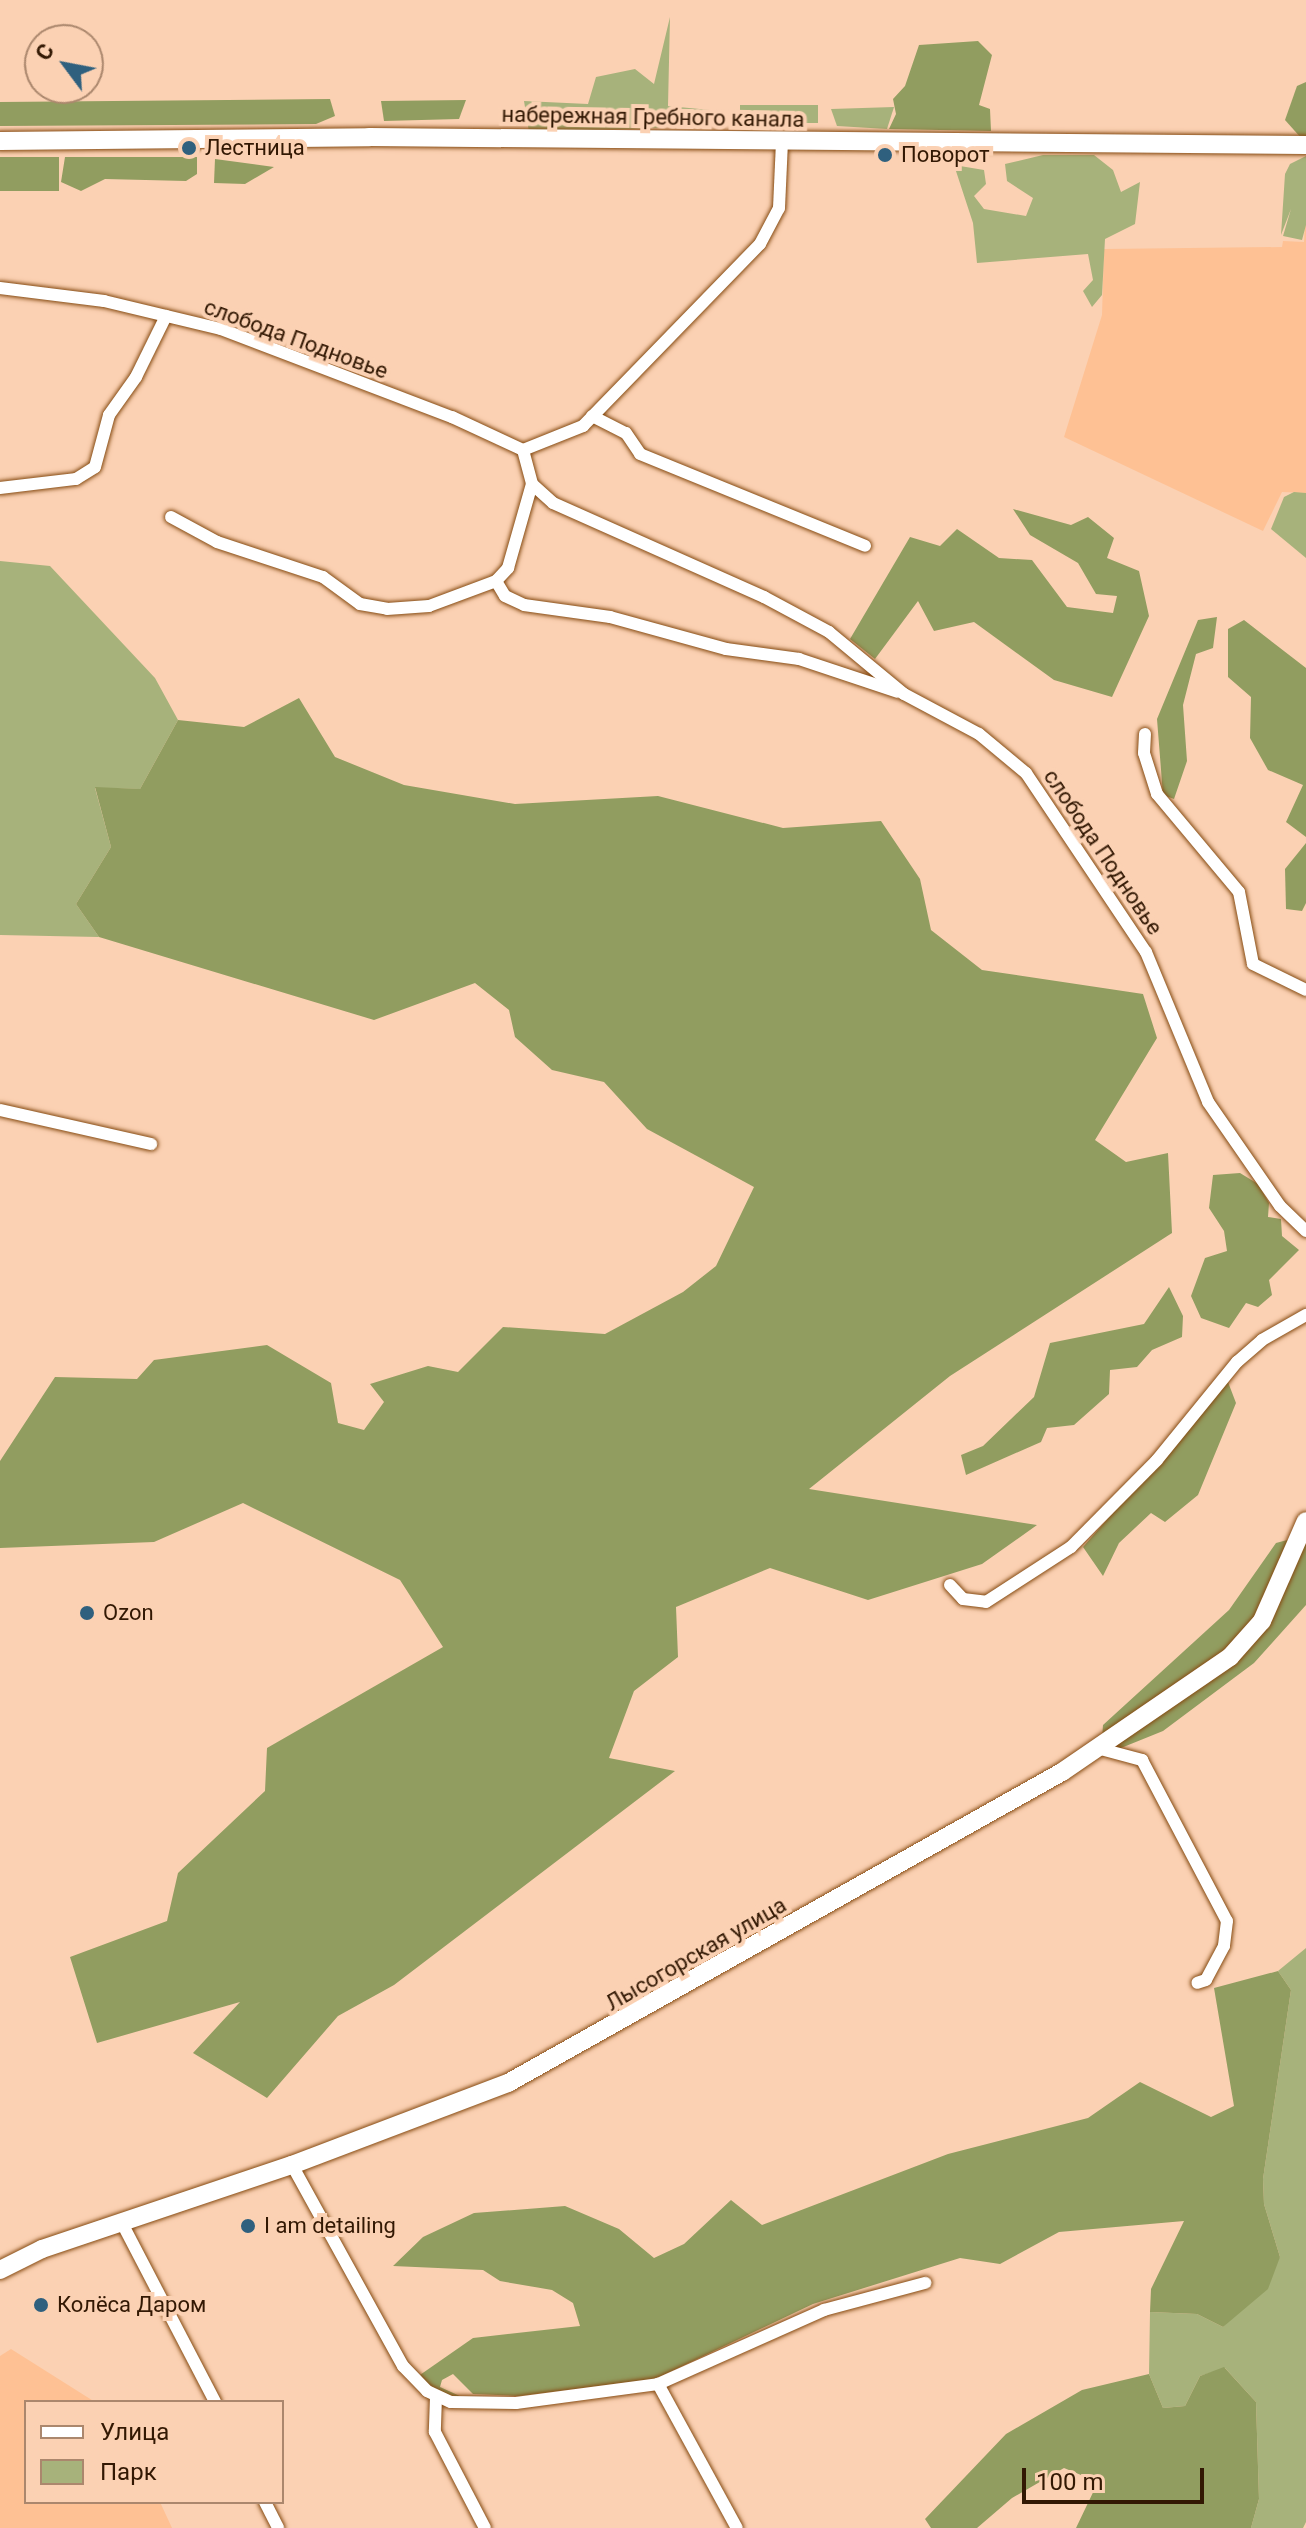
<!DOCTYPE html>
<html>
<head>
<meta charset="utf-8">
<style>
	body { margin:0 }
	#map { position:relative; width:1306px; height:2528px; overflow:hidden; background:#fbd1b3; font-family:Roboto,sans-serif }
	div>[style] { position:absolute }
	[style*='--x'] { left:calc(var(--x)*1px); top:calc(var(--y)*1px); width:calc(var(--w)*1px); rotate:calc(var(--a)*1deg) }
	.built>* { inset:0; background:#fec194 }
	.green>* { inset:0; background:#a7b27b; transform-origin:0 0 }
	.forest>* { inset:0; background:#919d60; transform-origin:0 0 }
	.roads { filter:drop-shadow(0 0 2px #864b12) drop-shadow(0 0 2px #864b12) }
	.street>* { height:12px; margin:-6px; padding:0 6px; transform-origin:6px; border-radius:6px; background:#fff }
	.secondary>* { height:18px; margin:-9px; padding:0 9px; transform-origin:9px; border-radius:9px; background:#fff }
	.dots>* { width:22px; height:22px; translate:-50% -50%; box-sizing:border-box; border:4px solid #fbd1b3; border-radius:50% }
	span { translate:-50% -50%; white-space:nowrap; text-align:center; line-height:1.15; -webkit-text-stroke:8px #fbd1b3; paint-order:stroke }
	.street-label { font-size:22px; color:#321803 }
	.poi-label { font-size:22px; color:#321803 }
	.left { translate:0 -50%; text-align:left }
	.legend { position:absolute; left:24px; top:2400px; width:260px; height:104px; box-sizing:border-box; background:#fbd1b3; border:2px solid #ab876d; margin:0; padding:10px 14px; list-style:none; font-size:24px; color:#321803 }
	.legend li { display:flex; align-items:center; gap:16px; height:40px }
	.legend b { width:40px; border:2px solid #ab876d }
	.north { position:absolute; left:24px; top:24px; width:80px; height:80px; box-sizing:border-box; background:#fbd1b3; border:2px solid #ab876d; border-radius:50%; rotate:302deg; font-size:22px; font-weight:700; line-height:32px; text-align:center; color:#321803 }
	.north::after { content:''; display:block; margin:auto; width:28px; height:36px; background:#2f607e; clip-path:polygon(50% 0,100% 100%,50% 72%,0 100%) }
	.scale { position:absolute; left:1022px; top:2468px; width:182px; height:36px; box-sizing:border-box; border:4px solid #321803; border-top:0; padding-left:10px; font-size:24px; line-height:28px; white-space:nowrap; color:#321803; -webkit-text-stroke:6px #fbd1b3; paint-order:stroke }
</style>
</head>
<body>
<div id="map">
	<div class="built">
		<div style="clip-path:polygon(1306px 204px,1306px 493px,1282px 492px,1263px 531px,1064px 437px,1102px 315px,1104px 249px,1282px 247px,1283px 241px,1304px 242px)"></div>
		<div style="clip-path:polygon(11px 2349px,95px 2402px,26px 2402px,26px 2502px,160px 2502px,172px 2528px,0 2528px,0 2356px)"></div>
	</div>
	<div class="green">
		<div style="clip-path:polygon(670px 17px,668px 106px,710px 110px,657px 128px,529px 132px,524px 101px,588px 104px,596px 77px,635px 69px,654px 84px)"></div>
		<div style="left:740px;top:105px;width:78px;height:18px"></div>
		<div style="clip-path:polygon(894px 107px,887px 129px,837px 126px,831px 109px)"></div>
		<div style="clip-path:polygon(1043px 155px,1094px 155px,1113px 170px,1121px 192px,1140px 182px,1135px 224px,1105px 239px,1102px 295px,1092px 307px,1083px 291px,1093px 280px,1088px 254px,977px 263px,973px 223px,954px 165px,984px 170px,986px 184px,974px 196px,984px 209px,1026px 216px,1033px 198px,1007px 181px,1005px 164px)"></div>
		<div style="clip-path:polygon(1306px 156px,1306px 225px,1302px 240px,1283px 236px,1291px 209px,1281px 235px,1285px 174px,1290px 164px)"></div>
		<div style="clip-path:polygon(1294px 492px,1306px 493px,1306px 558px,1271px 529px,1284px 497px)"></div>
		<div style="clip-path:polygon(0 561px,50px 566px,155px 678px,178px 720px,140px 789px,95px 788px,111px 847px,76px 904px,99px 937px,0 935px)"></div>
		<div style="clip-path:polygon(1306px 1948px,1306px 2522px,1303px 2528px,1251px 2528px,1259px 2499px,1256px 2402px,1225px 2368px,1200px 2376px,1185px 2406px,1163px 2408px,1149px 2374px,1150px 2312px,1197px 2314px,1223px 2327px,1280px 2257px,1264px 2204px,1263px 2179px,1291px 1990px,1278px 1971px)"></div>
	</div>
	<div class="forest">
		<div style="clip-path:polygon(978px 41px,992px 55px,979px 105px,990px 109px,991px 131px,889px 129px,896px 114px,893px 99px,905px 86px,919px 45px)"></div>
		<div style="clip-path:polygon(1306px 82px,1306px 139px,1302px 139px,1285px 120px,1297px 86px)"></div>
		<div style="clip-path:polygon(330px 99px,335px 116px,316px 124px,0 126px,0 102px)"></div>
		<div style="clip-path:polygon(466px 100px,459px 119px,384px 121px,381px 101px)"></div>
		<div style="left:0;top:157px;width:59px;height:34px"></div>
		<div style="clip-path:polygon(65px 157px,197px 157px,197px 174px,186px 181px,105px 179px,81px 191px,61px 182px)"></div>
		<div style="clip-path:polygon(215px 159px,274px 167px,245px 184px,214px 183px)"></div>
		<div style="clip-path:polygon(1013px 509px,1071px 525px,1088px 517px,1114px 538px,1107px 558px,1139px 571px,1149px 616px,1112px 697px,1054px 680px,974px 622px,934px 631px,918px 601px,875px 659px,850px 639px,910px 537px,940px 546px,957px 529px,999px 558px,1032px 560px,1067px 607px,1113px 613px,1117px 596px,1096px 594px,1078px 563px,1030px 535px)"></div>
		<div style="clip-path:polygon(1217px 617px,1213px 648px,1196px 654px,1183px 705px,1187px 761px,1174px 799px,1163px 795px,1157px 719px,1198px 620px)"></div>
		<div style="clip-path:polygon(1244px 620px,1306px 668px,1306px 837px,1286px 822px,1303px 785px,1268px 770px,1250px 738px,1251px 697px,1228px 677px,1228px 629px)"></div>
		<div style="clip-path:polygon(299px 698px,335px 757px,404px 785px,515px 804px,658px 796px,783px 828px,881px 821px,920px 879px,931px 930px,982px 970px,1143px 994px,1157px 1038px,1095px 1140px,1126px 1162px,1168px 1153px,1172px 1233px,950px 1376px,809px 1489px,1037px 1525px,982px 1564px,868px 1600px,770px 1568px,676px 1607px,678px 1657px,634px 1691px,609px 1758px,675px 1771px,394px 1985px,338px 2016px,267px 2098px,193px 2053px,240px 2002px,97px 2043px,70px 1957px,167px 1921px,178px 1873px,265px 1791px,267px 1748px,443px 1647px,400px 1580px,243px 1503px,154px 1542px,0 1548px,0 1461px,55px 1377px,137px 1379px,154px 1360px,267px 1345px,331px 1383px,338px 1423px,364px 1430px,384px 1402px,370px 1384px,428px 1366px,458px 1372px,503px 1327px,605px 1334px,683px 1292px,716px 1266px,754px 1187px,647px 1129px,604px 1082px,552px 1070px,515px 1037px,509px 1010px,475px 983px,374px 1020px,99px 937px,76px 904px,111px 847px,95px 787px,140px 789px,178px 720px,244px 727px)"></div>
		<div style="clip-path:polygon(1306px 843px,1306px 903px,1302px 911px,1286px 909px,1285px 869px)"></div>
		<div style="clip-path:polygon(1240px 1173px,1258px 1184px,1269px 1203px,1268px 1217px,1281px 1219px,1282px 1236px,1299px 1250px,1269px 1280px,1272px 1295px,1258px 1307px,1246px 1303px,1229px 1328px,1201px 1318px,1191px 1296px,1205px 1258px,1227px 1251px,1224px 1231px,1209px 1208px,1213px 1175px)"></div>
		<div style="clip-path:polygon(1169px 1287px,1183px 1316px,1182px 1337px,1152px 1350px,1137px 1367px,1110px 1370px,1109px 1394px,1074px 1425px,1047px 1428px,1041px 1442px,966px 1475px,961px 1455px,983px 1446px,1034px 1397px,1050px 1343px,1144px 1324px)"></div>
		<div style="clip-path:polygon(1228px 1382px,1236px 1403px,1198px 1495px,1165px 1522px,1151px 1513px,1119px 1543px,1103px 1576px,1083px 1547px)"></div>
		<div style="clip-path:polygon(1291px 1539px,1256px 1614px,1226px 1652px,1102px 1739px,1103px 1725px,1229px 1610px,1276px 1543px)"></div>
		<div style="clip-path:polygon(1306px 1541px,1306px 1605px,1254px 1663px,1163px 1731px,1116px 1750px,1115px 1742px,1250px 1645px)"></div>
		<div style="clip-path:polygon(1278px 1971px,1291px 1990px,1263px 2179px,1264px 2204px,1280px 2257px,1268px 2289px,1223px 2327px,1197px 2314px,1150px 2312px,1151px 2289px,1184px 2221px,1059px 2232px,1000px 2264px,960px 2258px,813px 2304px,655px 2379px,519px 2396px,473px 2394px,453px 2374px,442px 2380px,440px 2387px,462px 2397px,434px 2393px,417px 2377px,473px 2338px,580px 2326px,573px 2303px,552px 2290px,500px 2281px,483px 2270px,393px 2266px,423px 2237px,474px 2213px,565px 2206px,619px 2229px,654px 2258px,684px 2244px,731px 2200px,762px 2225px,948px 2154px,1088px 2118px,1140px 2082px,1211px 2117px,1234px 2106px,1214px 1988px)"></div>
		<div style="clip-path:polygon(1224px 2367px,1256px 2402px,1259px 2499px,1251px 2528px,1076px 2528px,1098px 2482px,1064px 2468px,1012px 2498px,977px 2528px,931px 2528px,925px 2519px,1006px 2434px,1082px 2390px,1149px 2374px,1163px 2408px,1185px 2406px,1200px 2376px)"></div>
	</div>
	<div class="roads">
		<div class="street">
			<div style="--x:0;--y:288;--w:105;--a:7.1"></div>
			<div style="--x:104;--y:301;--w:120;--a:13.5"></div>
			<div style="--x:221;--y:329;--w:247;--a:20.9"></div>
			<div style="--x:452;--y:417;--w:78;--a:24.9"></div>
			<div style="--x:523;--y:450;--w:65;--a:-21.8"></div>
			<div style="--x:583;--y:426;--w:254;--a:-45.8"></div>
			<div style="--x:760;--y:244;--w:41;--a:-62.2"></div>
			<div style="--x:779;--y:208;--w:66;--a:-87.4"></div>
			<div style="--x:592;--y:416;--w:38;--a:27"></div>
			<div style="--x:626;--y:433;--w:25;--a:56"></div>
			<div style="--x:640;--y:454;--w:243;--a:22.2"></div>
			<div style="--x:523;--y:450;--w:35;--a:75"></div>
			<div style="--x:532;--y:484;--w:28;--a:42"></div>
			<div style="--x:553;--y:503;--w:231;--a:24"></div>
			<div style="--x:764;--y:597;--w:74;--a:28.3"></div>
			<div style="--x:829;--y:632;--w:97;--a:39.6"></div>
			<div style="--x:904;--y:694;--w:85;--a:28.1"></div>
			<div style="--x:979;--y:734;--w:61;--a:39.7"></div>
			<div style="--x:1026;--y:773;--w:216;--a:56.2"></div>
			<div style="--x:1146;--y:952;--w:162;--a:67.5"></div>
			<div style="--x:1208;--y:1102;--w:126;--a:55.3"></div>
			<div style="--x:1280;--y:1206;--w:36;--a:44"></div>
			<div style="--x:0;--y:488;--w:77;--a:-6.8"></div>
			<div style="--x:76;--y:479;--w:22;--a:-32"></div>
			<div style="--x:95;--y:467;--w:54;--a:-74.9"></div>
			<div style="--x:109;--y:415;--w:47;--a:-54.6"></div>
			<div style="--x:136;--y:377;--w:68;--a:-63.8"></div>
			<div style="--x:171;--y:517;--w:52;--a:28.5"></div>
			<div style="--x:217;--y:542;--w:112;--a:18.3"></div>
			<div style="--x:323;--y:577;--w:46;--a:36.1"></div>
			<div style="--x:360;--y:604;--w:27;--a:10"></div>
			<div style="--x:387;--y:609;--w:42;--a:-4.1"></div>
			<div style="--x:429;--y:606;--w:72;--a:-20.5"></div>
			<div style="--x:496;--y:581;--w:18;--a:-47"></div>
			<div style="--x:508;--y:568;--w:87;--a:-74.1"></div>
			<div style="--x:496;--y:581;--w:17;--a:59"></div>
			<div style="--x:505;--y:596;--w:21;--a:25"></div>
			<div style="--x:524;--y:605;--w:87;--a:7.9"></div>
			<div style="--x:610;--y:617;--w:120;--a:15.4"></div>
			<div style="--x:726;--y:649;--w:74;--a:7.8"></div>
			<div style="--x:799;--y:659;--w:104;--a:18.4"></div>
			<div style="--x:1145;--y:734;--w:19;--a:93"></div>
			<div style="--x:1144;--y:753;--w:43;--a:72.4"></div>
			<div style="--x:1157;--y:794;--w:128;--a:50.1"></div>
			<div style="--x:1239;--y:892;--w:73;--a:79"></div>
			<div style="--x:1253;--y:964;--w:59;--a:26.1"></div>
			<div style="--x:0;--y:1110;--w:155;--a:12.7"></div>
			<div style="--x:950;--y:1585;--w:19;--a:47"></div>
			<div style="--x:963;--y:1599;--w:23;--a:7"></div>
			<div style="--x:986;--y:1602;--w:101;--a:-32.9"></div>
			<div style="--x:1071;--y:1547;--w:122;--a:-45.3"></div>
			<div style="--x:1157;--y:1460;--w:127;--a:-50.8"></div>
			<div style="--x:1237;--y:1362;--w:33;--a:-41"></div>
			<div style="--x:1262;--y:1340;--w:51;--a:-29.6"></div>
			<div style="--x:1097;--y:1748;--w:47;--a:14.9"></div>
			<div style="--x:1142;--y:1760;--w:182;--a:62.2"></div>
			<div style="--x:1227;--y:1921;--w:25;--a:97"></div>
			<div style="--x:1224;--y:1946;--w:38;--a:118"></div>
			<div style="--x:1206;--y:1980;--w:9;--a:162"></div>
			<div style="--x:292;--y:2165;--w:230;--a:61.1"></div>
			<div style="--x:403;--y:2366;--w:35;--a:46"></div>
			<div style="--x:427;--y:2391;--w:26;--a:25"></div>
			<div style="--x:451;--y:2402;--w:65;--a:0.9"></div>
			<div style="--x:516;--y:2403;--w:143;--a:-7.6"></div>
			<div style="--x:658;--y:2384;--w:182;--a:-24"></div>
			<div style="--x:824;--y:2310;--w:105;--a:-15"></div>
			<div style="--x:122;--y:2223;--w:202;--a:62.5"></div>
			<div style="--x:658;--y:2384;--w:164;--a:61.3"></div>
			<div style="--x:436;--y:2397;--w:35;--a:92"></div>
			<div style="--x:435;--y:2432;--w:108;--a:62.5"></div>
			<div style="--x:265;--y:2502;--w:29;--a:63"></div>
		</div>
		<div class="secondary">
			<div style="--x:0;--y:141;--w:369;--a:-0.6"></div>
			<div style="--x:369;--y:137;--w:937;--a:0.49"></div>
			<div style="--x:0;--y:2270;--w:47;--a:-26.6"></div>
			<div style="--x:42;--y:2249;--w:264;--a:-18.6"></div>
			<div style="--x:292;--y:2165;--w:231;--a:-20.8"></div>
			<div style="--x:508;--y:2083;--w:635;--a:-29.31"></div>
			<div style="--x:1062;--y:1772;--w:204;--a:-34.4"></div>
			<div style="--x:1230;--y:1657;--w:48;--a:-48.4"></div>
			<div style="--x:1262;--y:1621;--w:109;--a:-66.3"></div>
		</div>
	</div>
	<div class="dots">
		<div style="left:189px;top:148px;background:#2f607e"></div>
		<div style="left:885px;top:155px;background:#2f607e"></div>
		<div style="left:87px;top:1613px;background:#2f607e"></div>
		<div style="left:248px;top:2226px;background:#2f607e"></div>
		<div style="left:41px;top:2305px;background:#2f607e"></div>
	</div>
	<div class="street-label">
		<span style="left:653px;top:117px;rotate:1deg">набережная Гребного канала</span>
		<span style="left:296px;top:339px;rotate:20deg">слобода Подновье</span>
		<span style="left:1103px;top:852px;rotate:56deg">слобода Подновье</span>
		<span style="left:696px;top:1954px;rotate:-30deg">Лысогорская улица</span>
	</div>
	<div class="poi-label">
		<span class="left" style="left:205px;top:148px">Лестница</span>
		<span class="left" style="left:901px;top:155px">Поворот</span>
		<span class="left" style="left:103px;top:1613px">Ozon</span>
		<span class="left" style="left:264px;top:2226px">I am detailing</span>
		<span class="left" style="left:57px;top:2305px">Колёса Даром</span>
	</div>
	<ul class="legend">
	<li><b style="height:10px;background:#fff"></b>Улица</li>
	<li><b style="height:22px;background:#a7b27b"></b>Парк</li>
	</ul>
	<div class="north">С</div>
	<div class="scale">100 m</div>
</div>
</body>
</html>
